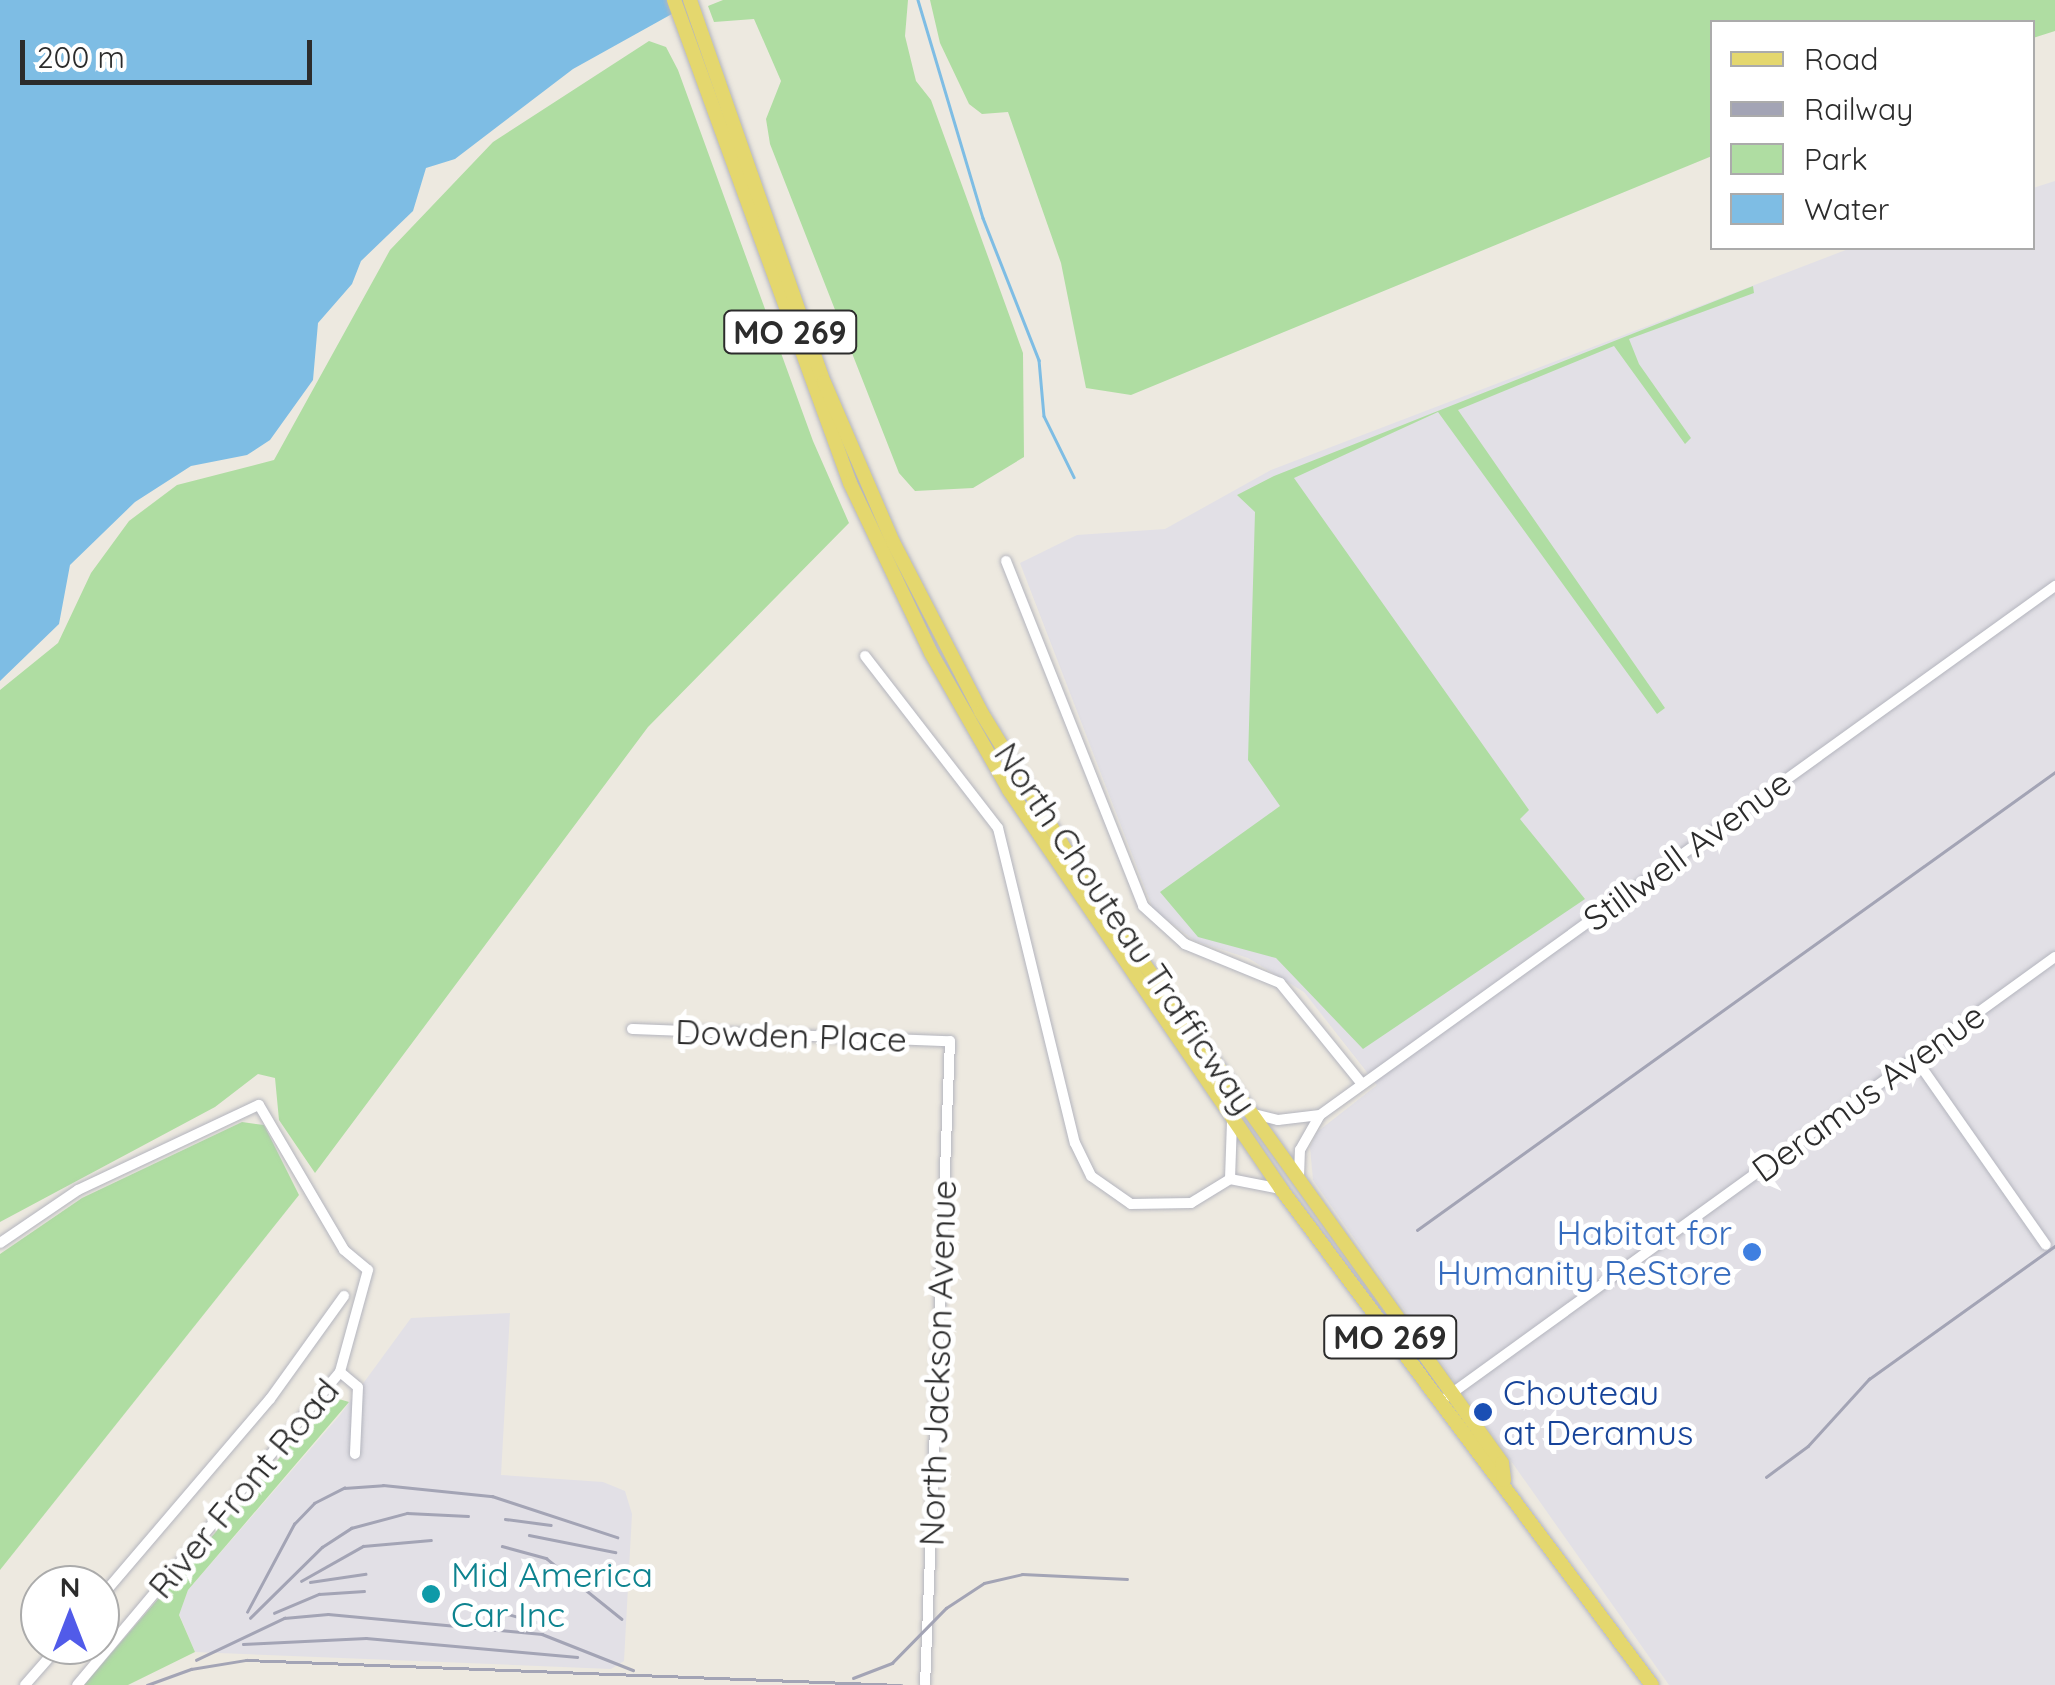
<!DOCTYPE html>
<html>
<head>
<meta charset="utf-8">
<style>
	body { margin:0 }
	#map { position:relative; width:2055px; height:1685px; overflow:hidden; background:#ede9e0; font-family:Quicksand,sans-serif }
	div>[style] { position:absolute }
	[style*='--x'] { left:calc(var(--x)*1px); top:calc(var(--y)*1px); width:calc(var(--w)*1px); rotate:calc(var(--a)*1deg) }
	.industrial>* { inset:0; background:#e2e0e6 }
	.green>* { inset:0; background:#afdda2 }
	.water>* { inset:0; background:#7ebde4 }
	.stream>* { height:2.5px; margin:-1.25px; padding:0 1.25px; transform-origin:1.25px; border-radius:1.25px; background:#7ebde4 }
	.roads { filter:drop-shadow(0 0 2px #b4b5be) drop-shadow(0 0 2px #b4b5be) }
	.minor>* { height:10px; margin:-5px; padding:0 5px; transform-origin:5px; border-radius:5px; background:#fff }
	.major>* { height:14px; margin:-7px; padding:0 7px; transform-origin:7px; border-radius:7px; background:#e4d76e }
	.rail>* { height:2.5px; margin:-1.25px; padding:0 1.25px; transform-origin:1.25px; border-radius:1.25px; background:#a3a4b5 }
	.dots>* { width:28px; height:28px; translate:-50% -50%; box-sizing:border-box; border:5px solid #fff; border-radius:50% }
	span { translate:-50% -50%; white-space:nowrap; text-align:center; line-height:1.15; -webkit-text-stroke:10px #fff; paint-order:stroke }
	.shield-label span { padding:2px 8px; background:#fff; border:2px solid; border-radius:8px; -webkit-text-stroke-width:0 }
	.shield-label { font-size:32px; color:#2c2c2c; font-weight:700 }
	.street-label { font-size:35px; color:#2c2c2c }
	.shop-label { font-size:35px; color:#366cbe }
	.right { translate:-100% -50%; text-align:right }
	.transit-label { font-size:35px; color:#164399 }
	.left { translate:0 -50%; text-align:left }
	.culture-label { font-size:35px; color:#0d838f }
	.legend { position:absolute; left:1710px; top:20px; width:325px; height:230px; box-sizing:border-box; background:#fff; border:2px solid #ababab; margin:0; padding:12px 18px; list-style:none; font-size:30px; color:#2c2c2c }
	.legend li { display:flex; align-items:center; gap:20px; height:50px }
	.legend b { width:50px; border:2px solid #ababab }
	.north { position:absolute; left:20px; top:1565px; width:100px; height:100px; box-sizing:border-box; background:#fff; border:2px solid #ababab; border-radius:50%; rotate:0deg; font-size:28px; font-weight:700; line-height:40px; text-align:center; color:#2c2c2c }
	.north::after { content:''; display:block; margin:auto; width:35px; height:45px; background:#515be9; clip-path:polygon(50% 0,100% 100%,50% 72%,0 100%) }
	.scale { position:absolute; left:20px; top:40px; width:292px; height:45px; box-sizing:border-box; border:5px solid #2c2c2c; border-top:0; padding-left:12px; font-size:30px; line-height:35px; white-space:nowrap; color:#2c2c2c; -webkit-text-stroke:8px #fff; paint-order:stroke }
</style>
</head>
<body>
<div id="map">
	<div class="industrial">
		<div style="clip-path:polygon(2055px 181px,2055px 1685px,1669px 1685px,1313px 1180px,1310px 1147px,1317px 1132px,1377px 1085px,1304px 992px,1248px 958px,1195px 941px,1153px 909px,1020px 563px,1077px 535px,1165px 529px,1271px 470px,1851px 248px,2032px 248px,2033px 188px)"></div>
		<div style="clip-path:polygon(510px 1313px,501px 1475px,603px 1482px,625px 1491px,632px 1514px,624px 1661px,611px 1669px,195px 1652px,179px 1614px,188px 1590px,340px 1415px,411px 1318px)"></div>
	</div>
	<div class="green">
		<div style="clip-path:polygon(723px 0,908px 0,905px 36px,916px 81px,931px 100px,1023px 353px,1024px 457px,973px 488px,915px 491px,899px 473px,770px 144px,766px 119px,781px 81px,754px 19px,714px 22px,708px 6px)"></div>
		<div style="clip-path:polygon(930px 0,2055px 0,2055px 31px,2033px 38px,2032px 22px,1712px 22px,1712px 156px,1131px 395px,1086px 388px,1061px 263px,1008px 112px,982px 114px,969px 104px,940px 43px)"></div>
		<div style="clip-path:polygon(649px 41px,666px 47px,678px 70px,813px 441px,849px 523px,648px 727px,315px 1173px,279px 1120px,275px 1078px,258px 1074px,215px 1107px,0 1222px,0 690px,58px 643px,91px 573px,129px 521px,177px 485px,274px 460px,390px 250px,493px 142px)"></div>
		<div style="clip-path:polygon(1753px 286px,1754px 293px,1629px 339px,1639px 364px,1691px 438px,1685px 444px,1614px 346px,1458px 410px,1665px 708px,1657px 714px,1438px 412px,1294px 478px,1529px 810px,1520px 819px,1585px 899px,1363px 1049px,1276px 958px,1198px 937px,1160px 892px,1280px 806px,1248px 760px,1255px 512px,1237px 495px,1274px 476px)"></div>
		<div style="clip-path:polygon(242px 1122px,264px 1125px,299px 1195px,0 1570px,0 1254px,82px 1198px)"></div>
		<div style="clip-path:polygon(332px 1397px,349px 1402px,188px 1590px,179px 1615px,195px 1652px,128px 1685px,84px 1685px)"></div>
	</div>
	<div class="water">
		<div style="clip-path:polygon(0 0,697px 0,573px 69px,455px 159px,426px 168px,413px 211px,361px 261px,352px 284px,318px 323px,313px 380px,270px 440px,247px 455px,191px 466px,135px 502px,70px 565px,59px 624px,0 681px)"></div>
	</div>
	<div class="stream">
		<div style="--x:918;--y:0;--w:227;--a:73.4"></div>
		<div style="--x:983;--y:218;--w:153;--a:68.5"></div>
		<div style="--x:1039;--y:360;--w:56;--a:84.9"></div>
		<div style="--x:1044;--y:416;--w:68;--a:63.8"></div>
	</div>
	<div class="roads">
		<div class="minor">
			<div style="--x:1006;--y:561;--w:371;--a:68.3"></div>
			<div style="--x:1143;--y:906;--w:57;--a:42.1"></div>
			<div style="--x:1185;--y:944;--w:103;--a:22.3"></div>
			<div style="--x:1280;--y:983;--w:130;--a:50.9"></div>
			<div style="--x:865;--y:656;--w:217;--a:52.3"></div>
			<div style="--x:998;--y:828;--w:324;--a:76.3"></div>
			<div style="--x:1075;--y:1143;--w:37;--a:64"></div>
			<div style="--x:1091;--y:1176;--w:49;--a:35"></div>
			<div style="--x:1131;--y:1204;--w:60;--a:-1"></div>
			<div style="--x:1191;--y:1203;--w:46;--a:-31.6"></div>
			<div style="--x:1230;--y:1179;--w:58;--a:-88"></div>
			<div style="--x:632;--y:1029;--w:318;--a:2.2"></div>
			<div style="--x:950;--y:1041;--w:644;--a:92.22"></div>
			<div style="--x:1915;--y:1058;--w:228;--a:55"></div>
			<div style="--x:1254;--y:1114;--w:25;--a:14"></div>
			<div style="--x:1278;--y:1120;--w:42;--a:-6.8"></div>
			<div style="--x:1299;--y:1177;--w:27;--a:-88"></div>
			<div style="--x:1300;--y:1150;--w:40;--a:-60.3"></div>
			<div style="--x:1320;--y:1115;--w:906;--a:-35.74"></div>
			<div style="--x:1230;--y:1179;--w:52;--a:11.1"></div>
			<div style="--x:0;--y:1243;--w:94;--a:-34.2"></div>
			<div style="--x:78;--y:1190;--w:200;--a:-25.2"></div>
			<div style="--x:259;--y:1105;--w:168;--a:59.6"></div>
			<div style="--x:344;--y:1250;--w:31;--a:40"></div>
			<div style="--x:368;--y:1270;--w:106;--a:105.4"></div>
			<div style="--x:340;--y:1372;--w:409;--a:130"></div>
			<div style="--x:340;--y:1372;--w:23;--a:40"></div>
			<div style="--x:358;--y:1387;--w:67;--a:92.6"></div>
			<div style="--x:1448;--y:1396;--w:749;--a:-35.88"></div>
			<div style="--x:100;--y:1598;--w:262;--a:-49.5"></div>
			<div style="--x:270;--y:1399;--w:127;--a:-54.3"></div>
			<div style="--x:25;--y:1685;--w:53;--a:-48.8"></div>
		</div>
		<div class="major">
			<div style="--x:674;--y:0;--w:514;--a:69.98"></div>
			<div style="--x:850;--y:483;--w:188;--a:64.5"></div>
			<div style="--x:931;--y:653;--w:158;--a:60.3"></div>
			<div style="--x:1009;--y:790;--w:483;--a:55.7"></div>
			<div style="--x:1281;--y:1189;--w:619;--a:53.2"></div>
			<div style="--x:690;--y:0;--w:405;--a:70.7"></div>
			<div style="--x:824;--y:382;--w:174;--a:66.7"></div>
			<div style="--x:893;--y:542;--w:191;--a:62.6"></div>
			<div style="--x:981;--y:712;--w:197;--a:58.5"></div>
			<div style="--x:1084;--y:880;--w:717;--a:54.36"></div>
			<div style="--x:1502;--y:1463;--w:17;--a:83"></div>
		</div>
	</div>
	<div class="rail">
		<div style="--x:1417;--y:1230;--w:785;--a:-35.67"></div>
		<div style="--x:1766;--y:1477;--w:52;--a:-36.4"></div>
		<div style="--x:1808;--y:1446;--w:91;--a:-47.7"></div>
		<div style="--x:1869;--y:1379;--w:229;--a:-35.6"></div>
		<div style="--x:505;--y:1519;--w:46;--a:7.4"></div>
		<div style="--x:529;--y:1535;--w:88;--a:11.2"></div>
		<div style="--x:502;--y:1546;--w:46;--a:15.3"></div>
		<div style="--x:546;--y:1558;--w:97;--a:38.8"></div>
		<div style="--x:301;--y:1581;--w:71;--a:-29.4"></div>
		<div style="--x:363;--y:1546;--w:68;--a:-5"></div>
		<div style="--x:310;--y:1582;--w:56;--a:-8.3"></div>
		<div style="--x:497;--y:1611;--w:55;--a:15.8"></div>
		<div style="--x:247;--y:1612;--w:100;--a:-61.9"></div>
		<div style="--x:294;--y:1524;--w:29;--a:-46"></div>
		<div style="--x:314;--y:1503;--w:34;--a:-27"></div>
		<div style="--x:344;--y:1488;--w:39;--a:-4"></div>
		<div style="--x:383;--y:1485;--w:110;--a:5.8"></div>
		<div style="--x:492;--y:1496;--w:132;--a:18.2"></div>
		<div style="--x:274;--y:1613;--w:49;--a:-22.9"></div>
		<div style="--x:319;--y:1594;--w:45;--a:-3.8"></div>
		<div style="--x:250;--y:1618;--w:101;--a:-44.6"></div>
		<div style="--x:322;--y:1547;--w:35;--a:-33"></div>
		<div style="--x:351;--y:1528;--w:58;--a:-15"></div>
		<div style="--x:407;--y:1513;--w:61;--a:2.8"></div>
		<div style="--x:243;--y:1644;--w:123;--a:-2.8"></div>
		<div style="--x:366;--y:1638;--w:212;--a:5.1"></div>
		<div style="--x:196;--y:1660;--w:98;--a:-25.5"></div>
		<div style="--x:284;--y:1618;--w:44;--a:-5.2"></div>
		<div style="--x:328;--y:1614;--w:215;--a:5.3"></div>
		<div style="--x:542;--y:1634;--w:98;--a:21.6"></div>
		<div style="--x:853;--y:1678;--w:42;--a:-21"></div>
		<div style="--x:892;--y:1663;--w:77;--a:-45.5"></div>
		<div style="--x:946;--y:1608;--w:45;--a:-33.3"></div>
		<div style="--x:984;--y:1583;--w:39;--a:-13"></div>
		<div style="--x:1022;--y:1574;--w:105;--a:2.7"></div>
		<div style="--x:147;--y:1685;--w:47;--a:-20"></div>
		<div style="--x:191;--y:1669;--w:56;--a:-9.3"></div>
		<div style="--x:246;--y:1660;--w:655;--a:2.19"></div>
	</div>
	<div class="dots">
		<div style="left:1752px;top:1252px;background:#3f7fe0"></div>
		<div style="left:1483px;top:1412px;background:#1a4fb4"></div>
		<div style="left:431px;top:1594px;background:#0f9aa8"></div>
	</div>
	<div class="shield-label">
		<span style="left:790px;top:332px">MO 269</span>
		<span style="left:1390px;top:1337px">MO 269</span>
	</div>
	<div class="street-label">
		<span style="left:1687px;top:850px;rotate:-36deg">Stillwell Avenue</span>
		<span style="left:1126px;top:928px;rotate:56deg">North Chouteau Trafficway</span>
		<span style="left:791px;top:1035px;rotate:2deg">Dowden Place</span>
		<span style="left:1868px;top:1092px;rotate:-36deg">Deramus Avenue</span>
		<span style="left:937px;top:1363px;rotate:-88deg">North Jackson Avenue</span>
		<span style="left:243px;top:1488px;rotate:-50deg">River Front Road</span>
	</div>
	<div class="shop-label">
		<span class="right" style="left:1732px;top:1252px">Habitat for<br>Humanity ReStore</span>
	</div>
	<div class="transit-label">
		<span class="left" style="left:1503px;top:1412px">Chouteau<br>at Deramus</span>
	</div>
	<div class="culture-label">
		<span class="left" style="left:451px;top:1594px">Mid America<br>Car Inc</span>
	</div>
	<ul class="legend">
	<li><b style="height:12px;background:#e4d76e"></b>Road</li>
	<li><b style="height:12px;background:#a3a4b5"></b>Railway</li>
	<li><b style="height:28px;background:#afdda2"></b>Park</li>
	<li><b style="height:28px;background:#7ebde4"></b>Water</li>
	</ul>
	<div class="north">N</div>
	<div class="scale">200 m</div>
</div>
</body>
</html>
